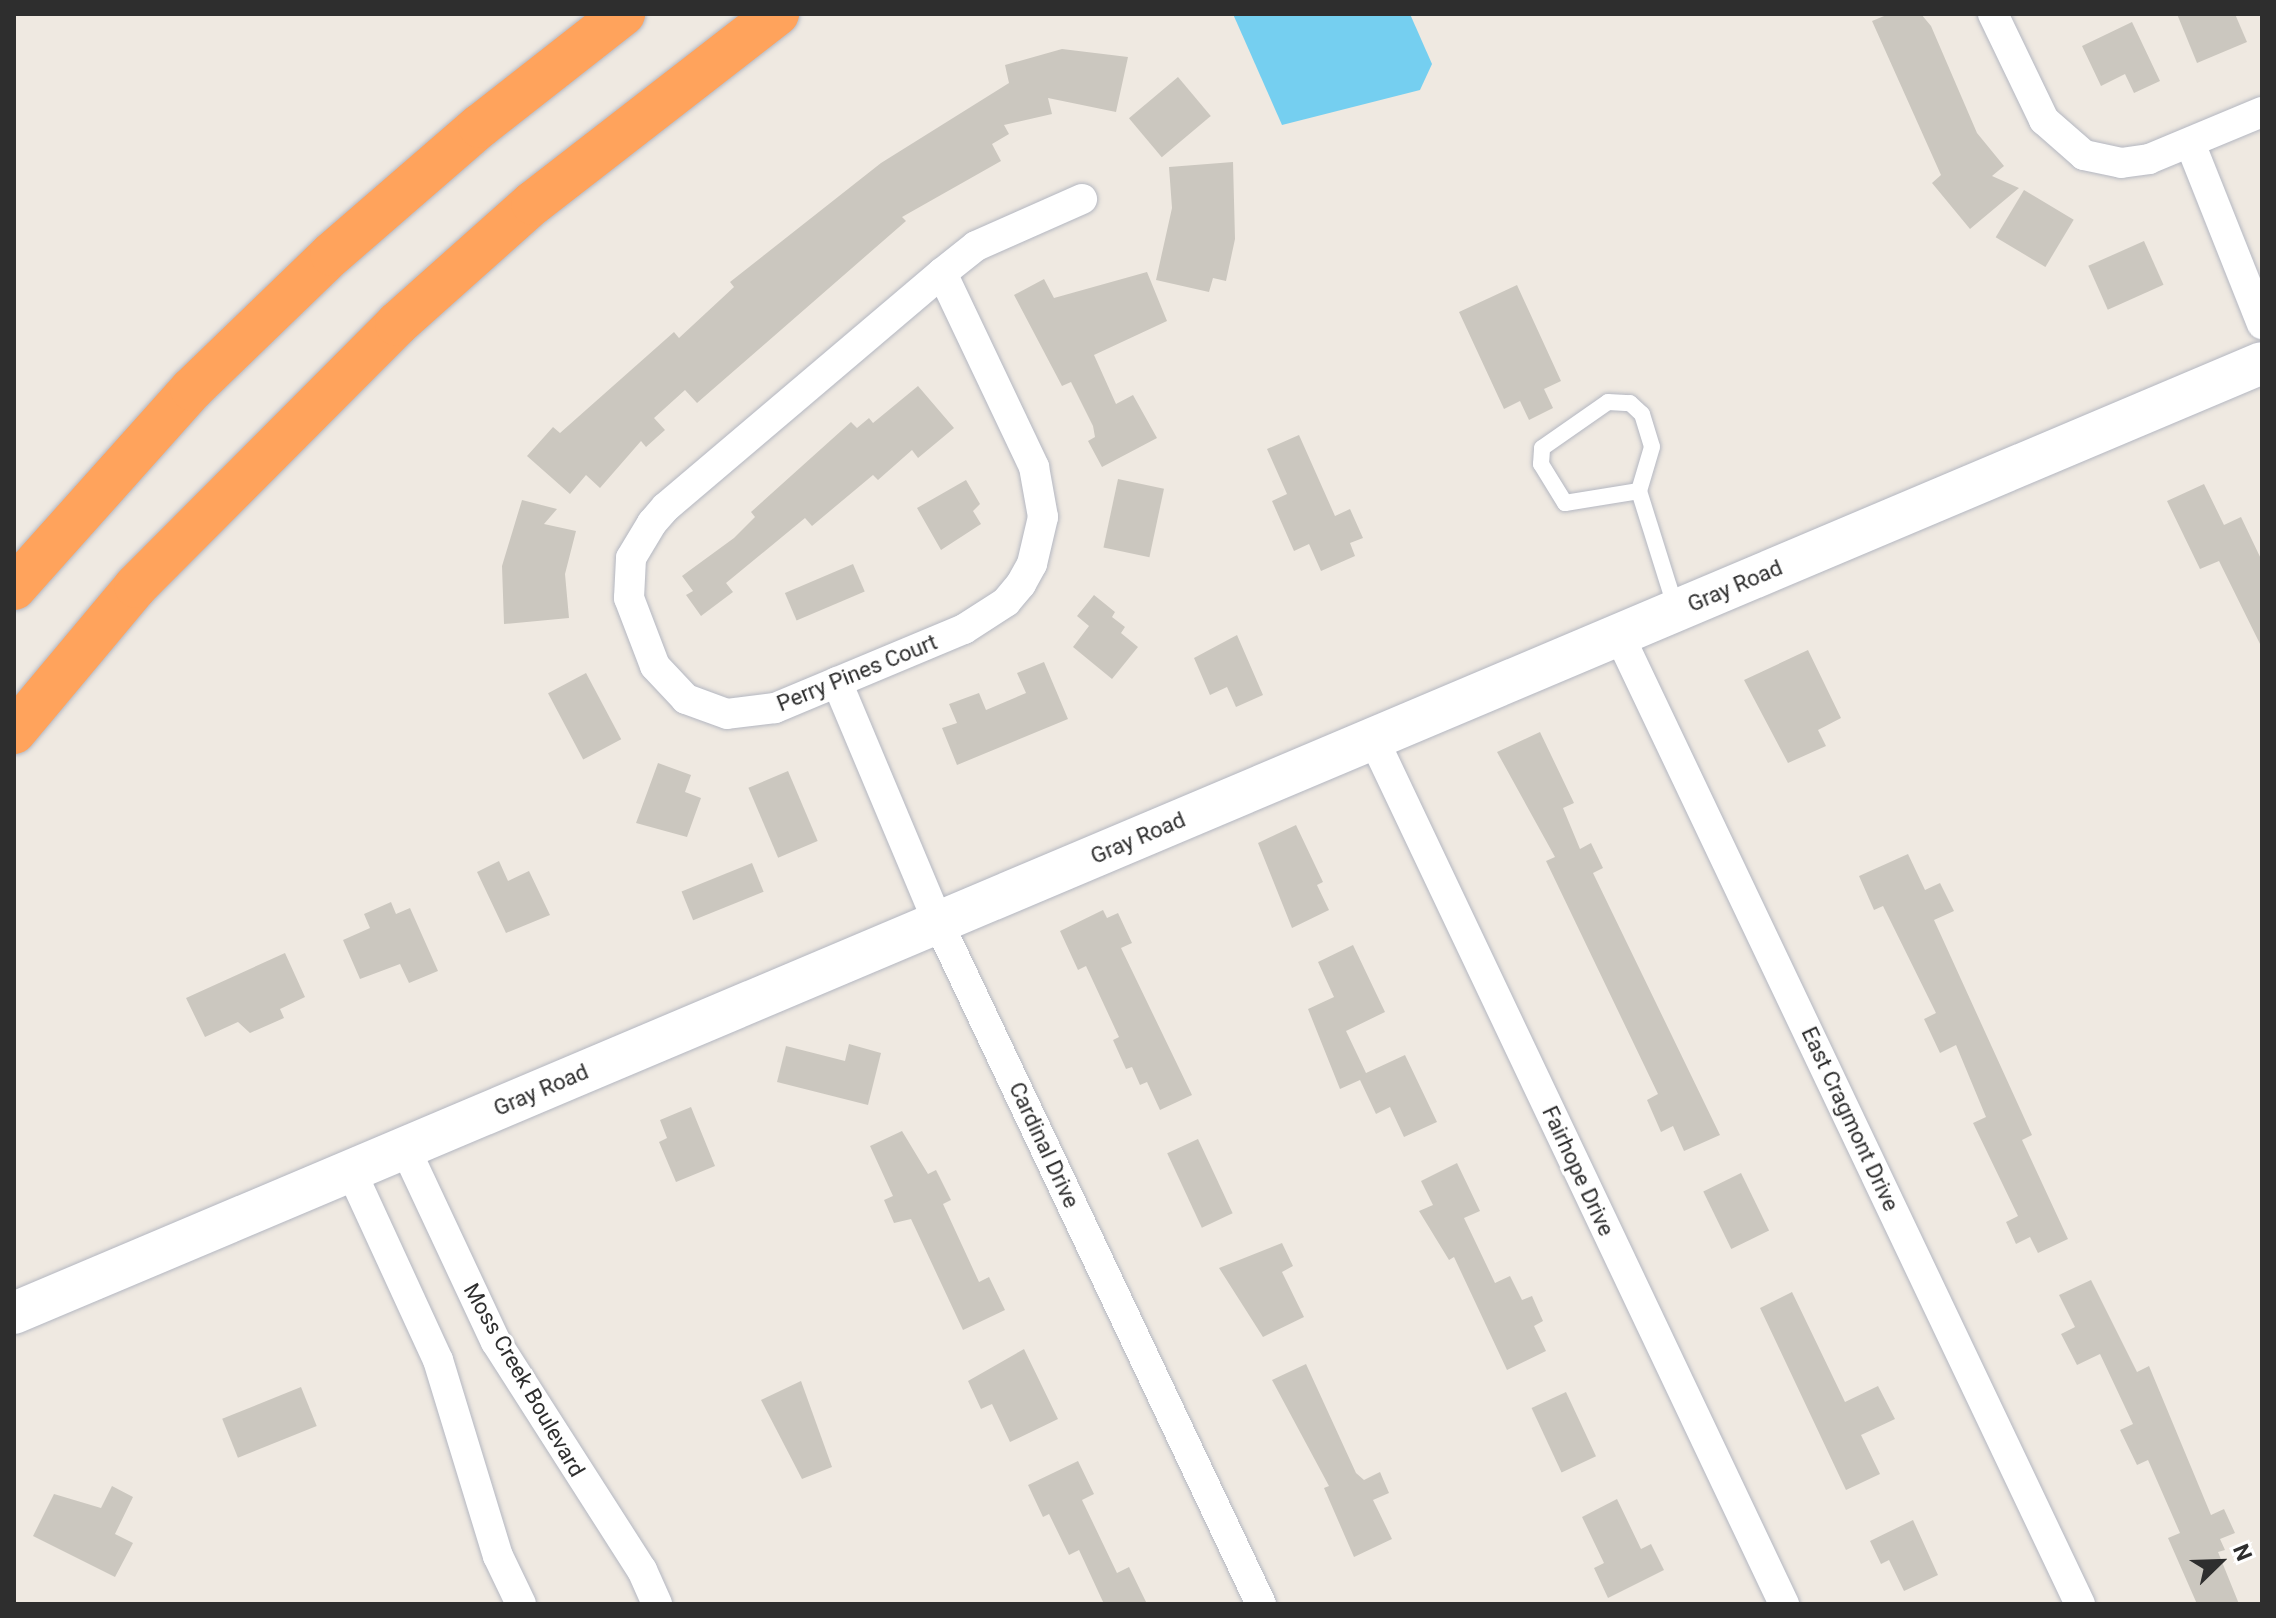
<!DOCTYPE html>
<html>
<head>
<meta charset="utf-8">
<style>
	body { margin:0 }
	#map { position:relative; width:2276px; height:1618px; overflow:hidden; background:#efe9e1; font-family:Roboto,sans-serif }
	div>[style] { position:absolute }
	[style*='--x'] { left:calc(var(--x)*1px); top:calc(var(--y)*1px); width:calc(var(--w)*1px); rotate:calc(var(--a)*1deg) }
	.water>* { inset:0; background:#75cff0 }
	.building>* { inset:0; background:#cbc7bf; transform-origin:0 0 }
	.roads { filter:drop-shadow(0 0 2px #b4b7c1) drop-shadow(0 0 2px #b4b7c1) }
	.lane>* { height:16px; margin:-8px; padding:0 8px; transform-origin:8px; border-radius:8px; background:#fff }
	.street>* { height:30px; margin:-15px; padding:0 15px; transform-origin:15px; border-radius:15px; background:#fff }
	.secondary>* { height:42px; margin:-21px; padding:0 21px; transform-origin:21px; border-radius:21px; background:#fff }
	.highway>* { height:44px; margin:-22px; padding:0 22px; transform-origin:22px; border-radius:22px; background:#ffa35c }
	span { translate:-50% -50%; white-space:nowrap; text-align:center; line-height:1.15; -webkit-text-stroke:6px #fff; paint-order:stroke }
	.street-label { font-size:22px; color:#2e2e2e }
	.frame { position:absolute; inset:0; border:16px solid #2e2e2e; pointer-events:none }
	.north { position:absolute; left:2180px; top:1522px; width:80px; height:80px; -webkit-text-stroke:6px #fff; paint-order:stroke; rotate:67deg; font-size:22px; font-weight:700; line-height:32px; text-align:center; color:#2e2e2e }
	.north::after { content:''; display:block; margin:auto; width:28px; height:36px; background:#2e2e2e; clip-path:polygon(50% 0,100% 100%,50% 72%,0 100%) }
</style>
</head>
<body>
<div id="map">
	<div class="water">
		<div style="clip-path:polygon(1233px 14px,1410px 14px,1432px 64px,1420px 90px,1282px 125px)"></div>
	</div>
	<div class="building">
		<div style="clip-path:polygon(1889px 14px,1921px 14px,1931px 26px,1977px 133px,2004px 166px,1992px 176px,2019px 188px,1970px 229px,1932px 183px,1941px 175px,1872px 21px)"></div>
		<div style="clip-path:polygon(2177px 14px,2235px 14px,2247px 42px,2197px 63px)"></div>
		<div style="clip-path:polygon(2132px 22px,2160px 81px,2134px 93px,2125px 74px,2101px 86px,2082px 46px)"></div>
		<div style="clip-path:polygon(1062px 49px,1128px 57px,1116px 112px,1048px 98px,1052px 114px,1004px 125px,1009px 134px,992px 144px,1001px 161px,902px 217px,906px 221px,697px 403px,685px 390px,654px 418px,665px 430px,646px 447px,641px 441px,600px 488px,586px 475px,570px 494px,527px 456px,553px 427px,560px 433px,674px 332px,679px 338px,734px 287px,730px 282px,881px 163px,1009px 83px,1005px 65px)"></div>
		<div style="left:1178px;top:77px;width:51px;height:64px;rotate:50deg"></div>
		<div style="clip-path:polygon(1233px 162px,1235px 239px,1226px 281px,1213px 278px,1209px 292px,1156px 280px,1172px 208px,1169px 167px)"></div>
		<div style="left:2024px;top:190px;width:58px;height:55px;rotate:31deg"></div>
		<div style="left:2144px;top:241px;width:48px;height:61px;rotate:66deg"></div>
		<div style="clip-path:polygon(1147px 272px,1167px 321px,1094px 355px,1116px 404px,1133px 395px,1157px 438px,1102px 467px,1088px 441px,1095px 437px,1093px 426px,1071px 382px,1062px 386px,1014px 295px,1044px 279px,1054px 298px)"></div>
		<div style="clip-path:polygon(1517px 285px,1561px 381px,1544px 389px,1553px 408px,1529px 420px,1520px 401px,1504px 409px,1459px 312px)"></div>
		<div style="clip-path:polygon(918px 386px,954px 428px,918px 458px,912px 450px,878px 480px,873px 475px,812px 526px,805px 518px,726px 583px,733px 592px,701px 616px,686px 595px,693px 591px,682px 576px,734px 538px,755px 517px,751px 512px,851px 422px,857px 428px,869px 418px,873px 423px)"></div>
		<div style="clip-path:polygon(1299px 435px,1335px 516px,1350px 509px,1363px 538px,1350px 543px,1355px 556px,1321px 571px,1309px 544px,1294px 551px,1272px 501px,1287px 494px,1267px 449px)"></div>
		<div style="left:1118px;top:479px;width:47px;height:70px;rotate:12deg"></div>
		<div style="clip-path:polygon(966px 480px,980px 504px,973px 511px,981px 524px,941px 550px,917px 508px)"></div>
		<div style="clip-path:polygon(2204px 484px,2224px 525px,2241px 517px,2262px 561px,2262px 648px,2219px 561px,2200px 569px,2167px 501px)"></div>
		<div style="clip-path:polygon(522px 500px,557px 509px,544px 524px,576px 531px,565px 574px,569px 618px,504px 624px,502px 566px)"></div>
		<div style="left:853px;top:564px;width:30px;height:74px;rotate:67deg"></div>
		<div style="clip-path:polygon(1094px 595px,1115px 612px,1112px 617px,1125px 627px,1121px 633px,1138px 647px,1112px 679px,1073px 647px,1089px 626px,1077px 616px)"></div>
		<div style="clip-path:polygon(1237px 635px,1263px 695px,1236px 707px,1227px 687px,1210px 695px,1194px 658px)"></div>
		<div style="clip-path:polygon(1808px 650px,1841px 718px,1818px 730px,1826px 746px,1788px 763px,1744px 680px)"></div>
		<div style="clip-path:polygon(1044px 662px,1068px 719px,957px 765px,942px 728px,957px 723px,949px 704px,979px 693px,986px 710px,1026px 693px,1017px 673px)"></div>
		<div style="left:586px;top:673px;width:75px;height:43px;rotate:62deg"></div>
		<div style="clip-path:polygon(1540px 732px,1574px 803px,1563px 808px,1580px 849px,1591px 843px,1603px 868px,1593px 873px,1720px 1135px,1684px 1151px,1673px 1126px,1661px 1132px,1647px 1100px,1658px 1094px,1546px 861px,1555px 857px,1497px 752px)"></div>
		<div style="clip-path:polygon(658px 763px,691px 775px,685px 792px,701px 798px,687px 837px,636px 823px)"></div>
		<div style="left:788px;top:771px;width:76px;height:43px;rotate:67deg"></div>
		<div style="clip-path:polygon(1296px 825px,1323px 882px,1317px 885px,1329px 910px,1292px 928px,1258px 843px)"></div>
		<div style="clip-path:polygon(1908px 854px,1925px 890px,1940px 883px,1954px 911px,1934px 920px,2032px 1135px,2022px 1140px,2068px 1239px,2038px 1253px,2030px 1237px,2016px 1244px,2006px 1222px,2018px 1216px,1973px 1123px,1986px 1117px,1956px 1045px,1940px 1053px,1924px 1019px,1936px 1013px,1883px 906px,1874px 910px,1859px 876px)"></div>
		<div style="clip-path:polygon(499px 861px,508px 881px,529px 871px,550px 915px,506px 933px,477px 872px)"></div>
		<div style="left:752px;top:863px;width:31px;height:76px;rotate:68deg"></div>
		<div style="clip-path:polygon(391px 902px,396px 914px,410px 908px,438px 971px,409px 983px,400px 964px,360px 979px,343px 940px,370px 928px,364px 914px)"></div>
		<div style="clip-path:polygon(1103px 910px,1107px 918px,1118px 913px,1132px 943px,1121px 948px,1192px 1095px,1160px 1110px,1147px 1082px,1140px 1085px,1132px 1067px,1126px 1069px,1113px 1040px,1119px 1037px,1086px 966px,1078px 970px,1060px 931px)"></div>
		<div style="clip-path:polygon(1353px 945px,1385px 1012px,1346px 1031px,1366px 1073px,1405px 1055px,1437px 1122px,1404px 1137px,1390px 1107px,1376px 1114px,1360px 1080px,1340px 1089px,1308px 1009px,1334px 997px,1318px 962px)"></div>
		<div style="clip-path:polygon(285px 953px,305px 997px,280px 1009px,284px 1018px,250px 1033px,238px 1022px,205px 1037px,186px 998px)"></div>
		<div style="clip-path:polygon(849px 1044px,881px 1053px,868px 1105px,777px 1082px,786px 1046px,845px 1061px)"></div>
		<div style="clip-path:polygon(691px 1107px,715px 1166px,676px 1182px,659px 1142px,667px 1138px,660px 1120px)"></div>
		<div style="clip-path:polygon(902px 1131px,928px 1174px,936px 1170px,951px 1200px,943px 1204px,979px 1282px,989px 1277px,1005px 1310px,963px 1330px,911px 1219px,894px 1223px,884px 1200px,893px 1196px,870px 1146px)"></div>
		<div style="left:1198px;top:1139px;width:82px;height:34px;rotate:65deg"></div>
		<div style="clip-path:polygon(1457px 1163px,1480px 1211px,1464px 1218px,1495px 1283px,1510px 1276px,1522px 1300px,1532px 1296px,1543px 1321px,1534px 1326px,1546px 1351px,1507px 1370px,1454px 1257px,1449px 1260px,1419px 1211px,1433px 1205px,1421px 1181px)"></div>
		<div style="left:1741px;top:1173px;width:64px;height:42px;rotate:64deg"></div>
		<div style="clip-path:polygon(1282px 1243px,1293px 1266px,1282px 1272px,1304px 1317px,1263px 1337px,1219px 1268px)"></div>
		<div style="clip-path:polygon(2091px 1280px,2137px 1372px,2149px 1366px,2211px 1515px,2224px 1509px,2235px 1533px,2220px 1539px,2225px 1550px,2218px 1552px,2239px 1604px,2197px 1604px,2168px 1538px,2180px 1533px,2148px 1460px,2137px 1465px,2120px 1430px,2133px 1424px,2100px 1354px,2077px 1365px,2061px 1334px,2075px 1327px,2059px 1295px)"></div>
		<div style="clip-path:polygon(1792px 1292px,1845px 1402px,1878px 1386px,1895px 1419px,1861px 1435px,1880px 1474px,1846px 1490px,1760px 1308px)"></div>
		<div style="clip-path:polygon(1024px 1349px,1058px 1419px,1010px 1442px,992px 1404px,981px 1409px,968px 1381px)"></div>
		<div style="clip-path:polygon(1306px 1364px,1356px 1473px,1364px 1480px,1380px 1472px,1389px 1493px,1373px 1500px,1392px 1539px,1354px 1557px,1324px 1488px,1329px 1486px,1272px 1380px)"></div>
		<div style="clip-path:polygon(801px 1381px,832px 1467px,802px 1479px,761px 1400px)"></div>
		<div style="left:301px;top:1387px;width:42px;height:85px;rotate:68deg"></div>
		<div style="left:1566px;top:1392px;width:71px;height:38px;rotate:65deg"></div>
		<div style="clip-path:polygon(1078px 1461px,1094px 1494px,1082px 1500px,1117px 1573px,1129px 1567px,1147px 1604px,1104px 1604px,1079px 1550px,1069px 1555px,1049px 1514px,1043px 1517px,1028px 1485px)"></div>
		<div style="clip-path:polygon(112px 1486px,133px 1497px,115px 1534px,133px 1543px,115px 1577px,33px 1536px,54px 1494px,101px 1508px)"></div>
		<div style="clip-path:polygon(1617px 1499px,1641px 1549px,1651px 1544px,1664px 1570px,1608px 1598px,1594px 1568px,1604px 1563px,1582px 1517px)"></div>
		<div style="clip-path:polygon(1913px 1520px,1938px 1575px,1904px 1591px,1889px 1560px,1881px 1564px,1870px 1541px)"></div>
	</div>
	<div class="roads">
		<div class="lane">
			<div style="--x:1639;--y:491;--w:75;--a:170.8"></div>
			<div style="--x:1565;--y:503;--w:46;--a:-121.6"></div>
			<div style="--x:1541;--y:464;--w:16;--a:-86"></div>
			<div style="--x:1542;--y:448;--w:80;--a:-34.9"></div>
			<div style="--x:1608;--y:402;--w:22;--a:3"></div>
			<div style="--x:1630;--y:403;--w:16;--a:43"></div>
			<div style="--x:1642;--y:414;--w:34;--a:73"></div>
			<div style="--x:1652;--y:447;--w:46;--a:106.5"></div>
			<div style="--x:1639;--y:491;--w:124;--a:72.6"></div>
		</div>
		<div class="street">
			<div style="--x:1993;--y:14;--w:118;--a:64.3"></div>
			<div style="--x:2044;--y:120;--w:53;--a:41.2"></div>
			<div style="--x:2084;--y:155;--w:38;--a:12"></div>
			<div style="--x:2121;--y:163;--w:28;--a:-8"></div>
			<div style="--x:2149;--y:159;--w:122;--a:-22.6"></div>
			<div style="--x:2190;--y:143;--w:195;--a:68.3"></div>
			<div style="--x:942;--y:273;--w:215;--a:64.6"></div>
			<div style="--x:1034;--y:467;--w:51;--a:79.8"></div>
			<div style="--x:1043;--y:517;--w:48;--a:103.2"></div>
			<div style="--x:1032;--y:564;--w:23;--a:119"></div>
			<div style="--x:1021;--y:584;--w:23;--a:130"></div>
			<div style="--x:1006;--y:602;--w:50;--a:147.3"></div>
			<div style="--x:964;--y:629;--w:205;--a:157.3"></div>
			<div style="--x:775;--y:708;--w:48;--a:172.9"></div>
			<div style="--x:727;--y:714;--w:44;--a:-159.9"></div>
			<div style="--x:686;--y:699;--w:45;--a:-133.2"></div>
			<div style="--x:655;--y:666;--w:73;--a:-110.9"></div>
			<div style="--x:629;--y:598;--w:40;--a:-87.1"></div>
			<div style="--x:631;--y:558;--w:41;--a:-59"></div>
			<div style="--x:652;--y:523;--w:21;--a:-49"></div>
			<div style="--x:666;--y:507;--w:362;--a:-40.3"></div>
			<div style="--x:942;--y:273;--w:43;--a:-38.5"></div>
			<div style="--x:976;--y:246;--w:116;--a:-23.9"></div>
			<div style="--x:1619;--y:635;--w:1073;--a:64.56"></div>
			<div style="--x:837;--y:682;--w:260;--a:67.2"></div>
			<div style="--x:938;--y:922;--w:755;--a:64.66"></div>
			<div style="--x:1373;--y:738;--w:959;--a:64.61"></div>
			<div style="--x:405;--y:1148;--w:214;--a:64.9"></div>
			<div style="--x:496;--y:1342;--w:271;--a:57.4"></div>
			<div style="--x:642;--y:1570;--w:37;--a:66"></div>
			<div style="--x:351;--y:1171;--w:208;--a:65.3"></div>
			<div style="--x:438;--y:1360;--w:205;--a:73"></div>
			<div style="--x:498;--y:1556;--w:53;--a:64.4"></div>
		</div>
		<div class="secondary">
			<div style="--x:14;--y:1313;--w:2440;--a:-22.91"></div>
		</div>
		<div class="highway">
			<div style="--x:14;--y:588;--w:267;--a:-48.2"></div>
			<div style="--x:192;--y:389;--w:194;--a:-44"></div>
			<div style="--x:332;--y:254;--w:196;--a:-40.9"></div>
			<div style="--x:480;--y:126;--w:182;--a:-38.1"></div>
			<div style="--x:14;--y:732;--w:190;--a:-50.1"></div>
			<div style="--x:136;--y:586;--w:370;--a:-45.1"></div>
			<div style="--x:397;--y:324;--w:182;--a:-41.7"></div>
			<div style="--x:533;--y:203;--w:309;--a:-37.8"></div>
		</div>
	</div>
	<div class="street-label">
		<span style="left:1735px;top:586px;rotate:-23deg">Gray Road</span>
		<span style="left:857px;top:673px;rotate:-22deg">Perry Pines Court</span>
		<span style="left:1138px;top:838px;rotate:-23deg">Gray Road</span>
		<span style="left:541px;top:1090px;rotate:-23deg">Gray Road</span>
		<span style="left:1850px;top:1119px;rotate:65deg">East Cragmont Drive</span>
		<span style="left:1044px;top:1145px;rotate:65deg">Cardinal Drive</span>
		<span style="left:1578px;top:1171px;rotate:65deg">Fairhope Drive</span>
		<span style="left:524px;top:1380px;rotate:60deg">Moss Creek Boulevard</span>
	</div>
	<div class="frame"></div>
	<div class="north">N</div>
</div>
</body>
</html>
